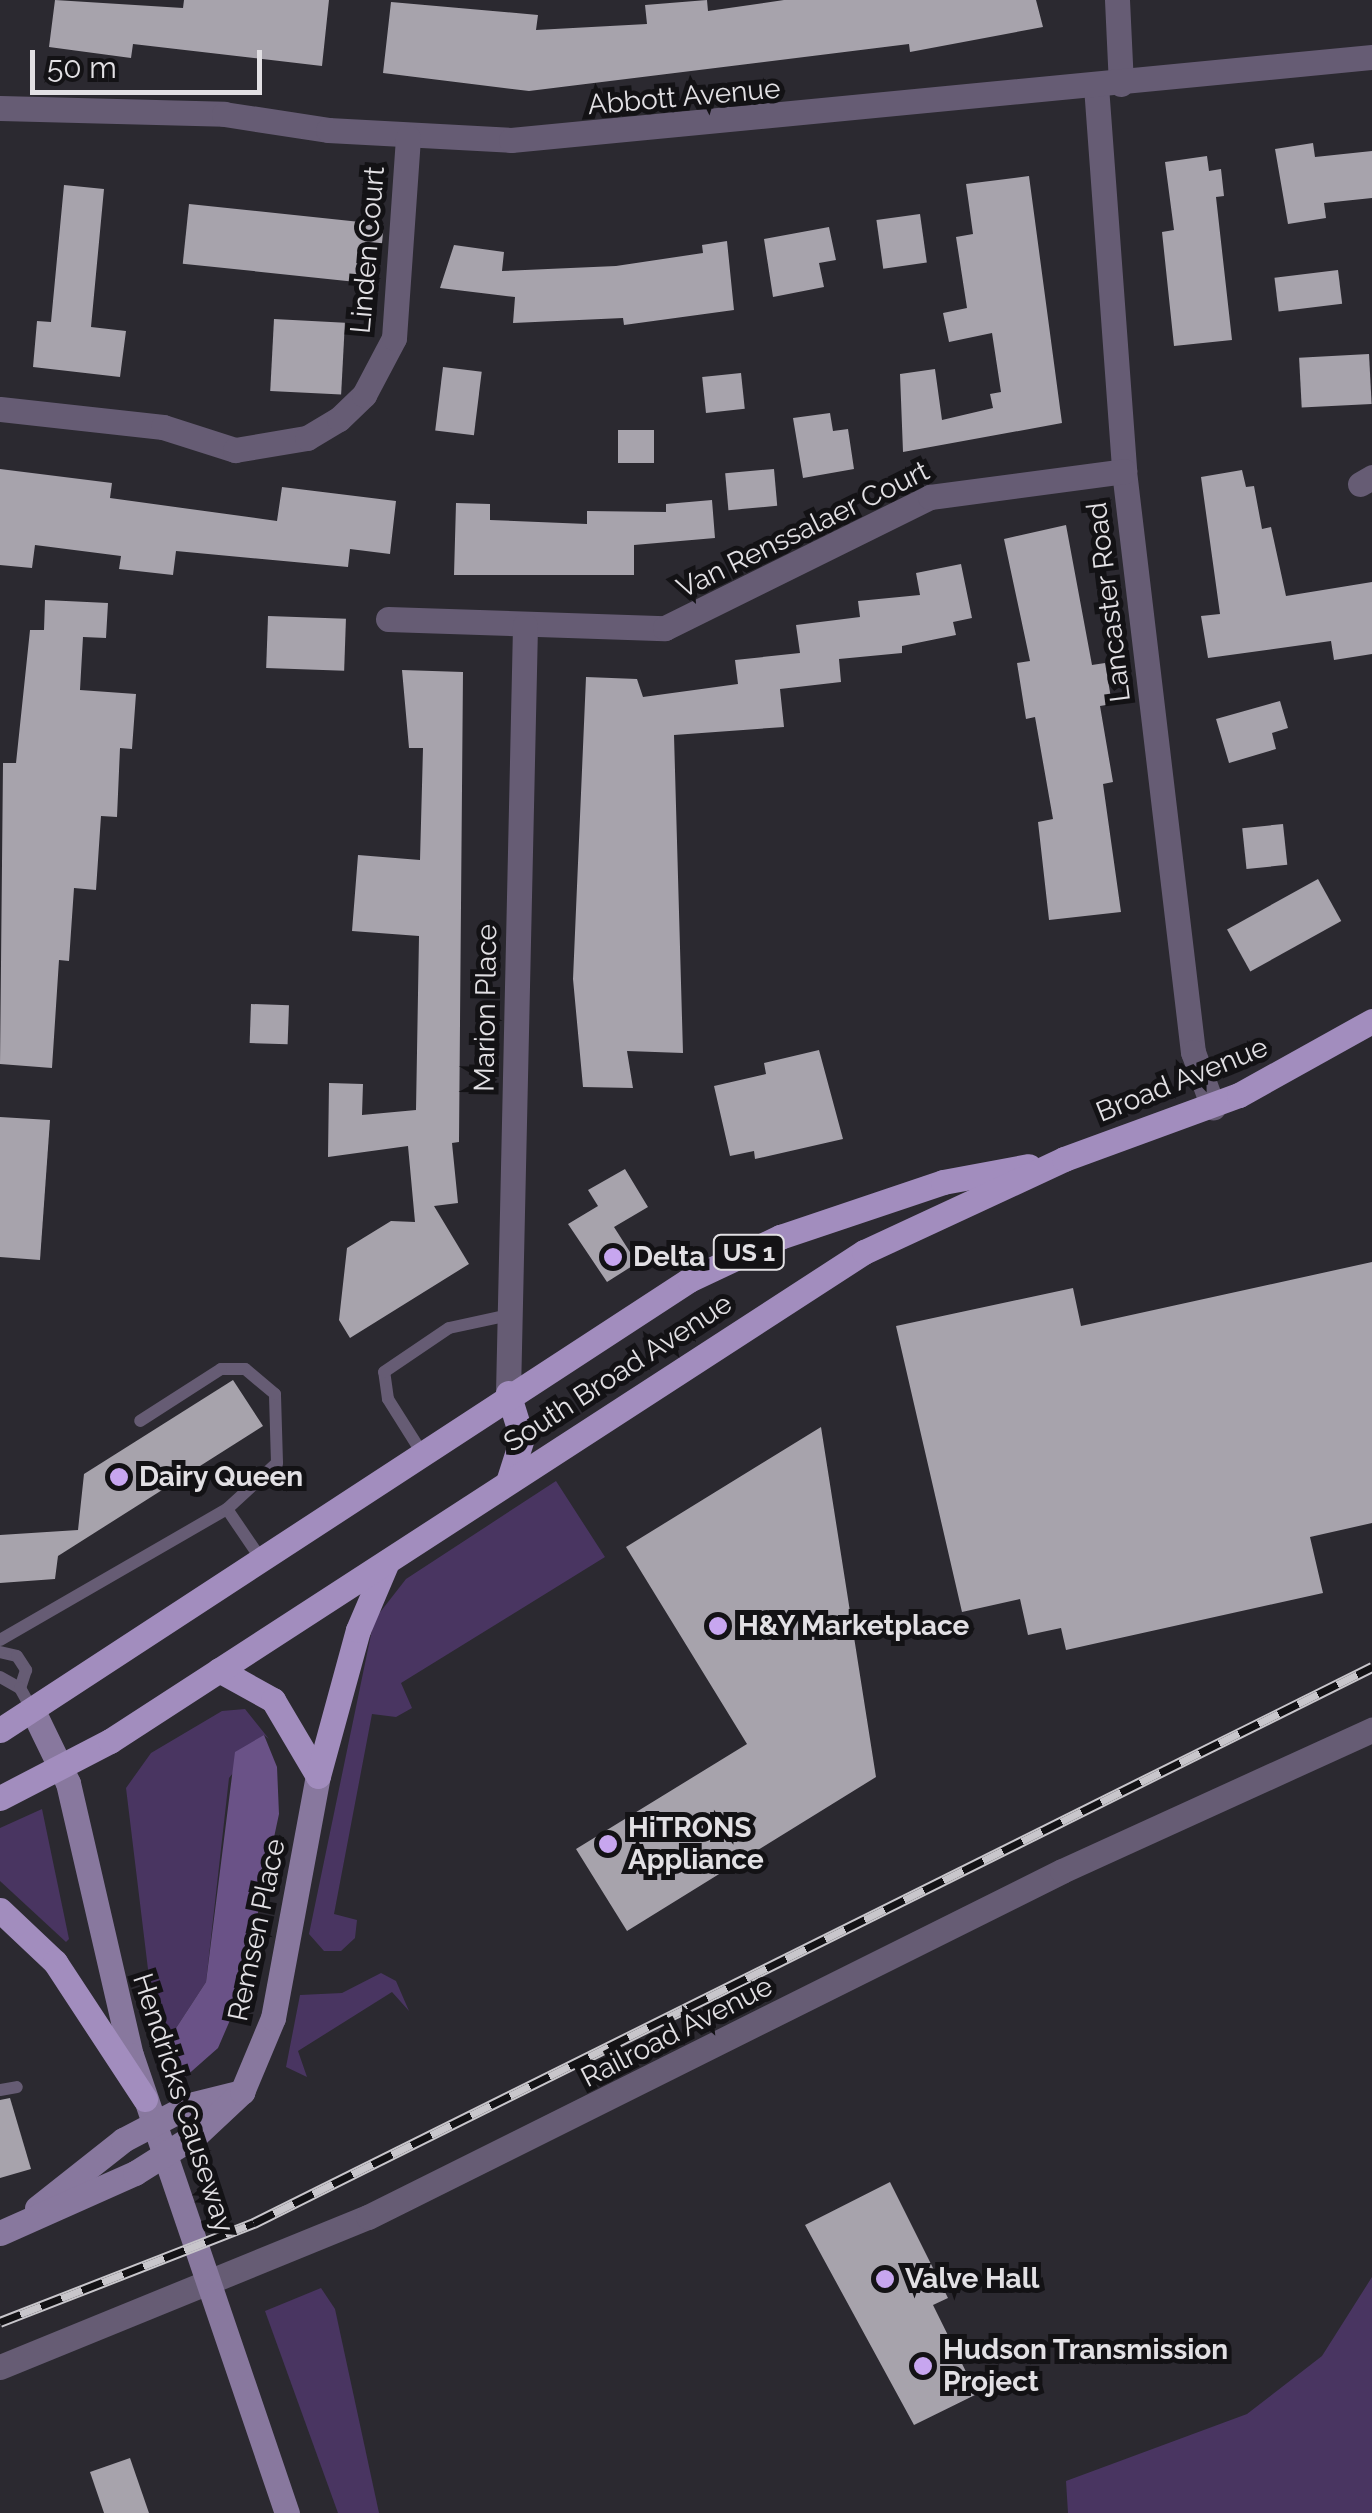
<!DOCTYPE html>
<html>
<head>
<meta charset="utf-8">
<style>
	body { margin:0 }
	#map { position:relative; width:1372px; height:2513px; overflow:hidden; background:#2b2930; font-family:Raleway,sans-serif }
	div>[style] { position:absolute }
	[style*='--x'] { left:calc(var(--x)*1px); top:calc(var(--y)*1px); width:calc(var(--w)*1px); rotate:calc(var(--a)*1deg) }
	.green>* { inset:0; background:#493561 }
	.forest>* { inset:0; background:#6a5287 }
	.building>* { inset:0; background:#a7a3ac; transform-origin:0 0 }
	.lane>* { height:12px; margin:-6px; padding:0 6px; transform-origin:6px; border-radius:6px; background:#665c74 }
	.street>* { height:25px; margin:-12.5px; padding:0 12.5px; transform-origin:12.5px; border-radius:12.5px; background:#665c74 }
	.secondary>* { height:25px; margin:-12.5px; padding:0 12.5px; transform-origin:12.5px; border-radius:12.5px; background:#88789e }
	.primary>* { height:25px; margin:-12.5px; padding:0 12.5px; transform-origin:12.5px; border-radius:12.5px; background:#a28dbe }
	.rail>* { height:11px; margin-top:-5.5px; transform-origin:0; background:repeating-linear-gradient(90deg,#131215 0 22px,#c8c6cb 0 44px); box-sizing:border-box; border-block:2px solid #c8c6cb }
	.dots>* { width:28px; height:28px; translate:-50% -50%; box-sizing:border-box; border:5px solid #131215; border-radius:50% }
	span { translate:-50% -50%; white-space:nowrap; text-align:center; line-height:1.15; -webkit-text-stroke:10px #131215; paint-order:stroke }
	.shield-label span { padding:2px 8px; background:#131215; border:2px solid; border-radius:8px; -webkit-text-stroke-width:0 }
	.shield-label { font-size:25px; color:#e2e0e4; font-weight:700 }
	.street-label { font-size:28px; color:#e2e0e4 }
	.poi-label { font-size:28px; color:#e2e0e4; font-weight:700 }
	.left { translate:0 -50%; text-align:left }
	.scale { position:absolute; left:30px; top:50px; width:232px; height:45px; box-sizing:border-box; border:5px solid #e2e0e4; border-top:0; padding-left:12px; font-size:30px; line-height:35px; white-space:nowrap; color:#e2e0e4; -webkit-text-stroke:8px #131215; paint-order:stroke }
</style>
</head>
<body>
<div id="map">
	<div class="green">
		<div style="clip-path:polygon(556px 1481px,605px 1557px,401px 1683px,412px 1708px,396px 1717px,372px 1714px,334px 1914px,357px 1920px,355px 1938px,341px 1951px,324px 1951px,309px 1934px,374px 1620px,406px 1579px)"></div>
		<div style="clip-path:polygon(245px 1709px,269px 1739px,264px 1735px,229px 1778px,206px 1982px,165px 2045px,151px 1994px,126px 1788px,151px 1753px,222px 1711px)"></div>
		<div style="clip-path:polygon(42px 1809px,69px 1939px,66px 1942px,0 1881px,0 1828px)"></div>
		<div style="clip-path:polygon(381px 1973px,396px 1981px,409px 2011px,392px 1992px,298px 2051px,307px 2077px,286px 2067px,300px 1995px,342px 1993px)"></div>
		<div style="clip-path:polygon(1372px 2277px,1372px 2513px,1068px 2513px,1066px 2481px,1247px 2414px,1322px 2356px)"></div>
		<div style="clip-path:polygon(321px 2288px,335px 2309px,379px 2513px,338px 2513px,265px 2311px)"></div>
	</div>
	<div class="forest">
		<div style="clip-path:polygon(264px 1735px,277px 1767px,279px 1814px,240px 1997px,218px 2048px,184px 2078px,165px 2045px,206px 1982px,235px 1752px)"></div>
	</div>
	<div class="building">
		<div style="clip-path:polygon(55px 0,183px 8px,184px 0,329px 0,322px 66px,133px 44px,131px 58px,49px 47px)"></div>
		<div style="clip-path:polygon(707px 0,708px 11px,784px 0,1036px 0,1043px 27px,910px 52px,909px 44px,529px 91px,383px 73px,391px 2px,538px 15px,536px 30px,647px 24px,645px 5px)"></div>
		<div style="clip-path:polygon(1313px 143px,1315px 157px,1372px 151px,1372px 198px,1324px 203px,1326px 218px,1288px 224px,1275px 149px)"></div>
		<div style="clip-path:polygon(1207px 156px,1209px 171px,1221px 169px,1224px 196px,1216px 197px,1232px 340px,1174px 346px,1162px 232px,1174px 230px,1165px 162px)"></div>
		<div style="clip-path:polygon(1029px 176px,1062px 423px,903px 452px,900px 374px,935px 369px,942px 420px,993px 408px,990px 394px,1001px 392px,992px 333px,949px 342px,943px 313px,967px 308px,956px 237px,973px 234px,966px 184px)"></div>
		<div style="clip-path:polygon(64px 185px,104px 189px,91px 327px,126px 331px,120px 377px,33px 367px,37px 321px,51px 322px)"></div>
		<div style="left:189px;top:204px;width:196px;height:60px;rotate:6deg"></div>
		<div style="left:920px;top:214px;width:49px;height:44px;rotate:82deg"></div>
		<div style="clip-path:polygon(829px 227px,836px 260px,819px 263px,824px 287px,773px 297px,764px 239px)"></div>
		<div style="clip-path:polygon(727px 241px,734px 310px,624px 325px,623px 318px,513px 323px,515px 297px,440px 288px,454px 245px,504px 252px,502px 271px,616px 266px,703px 253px,702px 245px)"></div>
		<div style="left:1338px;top:270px;width:34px;height:64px;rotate:83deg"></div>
		<div style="left:274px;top:319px;width:71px;height:72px;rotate:3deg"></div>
		<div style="left:1369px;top:354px;width:50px;height:70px;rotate:87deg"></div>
		<div style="left:443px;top:367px;width:39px;height:64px;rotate:7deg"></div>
		<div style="left:741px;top:373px;width:36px;height:39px;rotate:84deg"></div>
		<div style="clip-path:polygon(830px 413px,833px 431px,848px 429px,854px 469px,803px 478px,793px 418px)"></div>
		<div style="left:618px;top:430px;width:36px;height:33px"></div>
		<div style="clip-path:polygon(0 469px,112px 483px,110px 498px,277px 521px,282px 487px,396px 501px,390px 554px,350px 549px,348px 567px,176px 551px,173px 575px,119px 569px,121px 556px,35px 545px,32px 568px,0 565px)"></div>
		<div style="left:774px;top:469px;width:37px;height:49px;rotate:85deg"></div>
		<div style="clip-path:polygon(1242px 470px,1246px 487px,1254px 486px,1262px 529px,1271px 527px,1286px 596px,1372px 582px,1372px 654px,1334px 660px,1331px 641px,1208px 658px,1201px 616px,1220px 614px,1201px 477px)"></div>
		<div style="clip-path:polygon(712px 500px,715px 538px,634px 545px,634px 575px,454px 575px,456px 503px,490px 504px,490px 520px,587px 524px,587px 511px,666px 512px,666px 504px)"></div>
		<div style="clip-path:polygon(1066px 525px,1092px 665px,1105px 663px,1112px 704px,1100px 706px,1113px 782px,1103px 784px,1121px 912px,1049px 920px,1038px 822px,1053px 819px,1035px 717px,1026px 719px,1017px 663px,1030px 661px,1004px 539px)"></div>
		<div style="clip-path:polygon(961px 564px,972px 618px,953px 622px,956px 635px,902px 646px,902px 653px,839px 659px,841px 682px,780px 689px,784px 727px,674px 735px,683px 1053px,627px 1051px,633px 1088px,583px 1087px,573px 979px,586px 677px,637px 679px,643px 697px,738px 684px,735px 660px,800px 653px,796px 625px,860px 617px,858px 601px,920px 595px,916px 573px)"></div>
		<div style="clip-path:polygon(45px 600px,108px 603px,106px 638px,83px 637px,80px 690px,136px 694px,132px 749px,120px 748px,117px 817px,101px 816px,96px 890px,74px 888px,69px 961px,59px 960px,52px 1068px,0 1064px,3px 763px,16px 763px,30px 630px,44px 630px)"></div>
		<div style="left:268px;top:616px;width:78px;height:52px;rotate:2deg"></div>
		<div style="clip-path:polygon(402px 670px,463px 672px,459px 1142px,452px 1143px,458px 1203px,434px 1206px,469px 1264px,350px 1338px,339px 1320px,347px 1248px,391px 1221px,415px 1222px,408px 1146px,328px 1157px,329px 1083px,363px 1084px,362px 1115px,416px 1110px,419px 936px,352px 931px,358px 855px,420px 860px,423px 748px,409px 748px)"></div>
		<div style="clip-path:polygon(1280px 701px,1288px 728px,1272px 733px,1276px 749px,1229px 763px,1216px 719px)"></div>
		<div style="left:1283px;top:824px;width:41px;height:41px;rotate:84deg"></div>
		<div style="left:1318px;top:879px;width:48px;height:104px;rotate:61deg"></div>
		<div style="left:251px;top:1004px;width:38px;height:39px;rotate:2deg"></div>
		<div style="clip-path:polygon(819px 1050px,843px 1139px,755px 1159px,754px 1151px,730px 1156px,714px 1086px,766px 1074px,764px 1063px)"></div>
		<div style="clip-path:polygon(0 1117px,50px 1120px,40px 1260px,0 1257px)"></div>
		<div style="clip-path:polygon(625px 1169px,648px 1207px,614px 1227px,637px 1263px,607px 1282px,568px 1224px,598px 1206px,588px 1190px)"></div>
		<div style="clip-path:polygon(1372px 1262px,1372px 1523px,1310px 1537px,1323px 1593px,1066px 1650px,1061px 1628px,1028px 1635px,1020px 1599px,962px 1612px,896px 1326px,1073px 1288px,1081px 1326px)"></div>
		<div style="clip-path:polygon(233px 1380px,263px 1426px,58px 1556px,55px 1579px,0 1583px,0 1535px,78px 1530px,84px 1474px)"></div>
		<div style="clip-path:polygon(821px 1427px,876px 1777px,627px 1931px,576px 1849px,747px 1744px,626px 1547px)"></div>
		<div style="clip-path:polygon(10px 2098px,31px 2169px,0 2178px,0 2100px)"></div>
		<div style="clip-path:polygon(890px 2182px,948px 2298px,933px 2305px,977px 2394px,914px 2425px,805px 2225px)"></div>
		<div style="clip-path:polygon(130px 2458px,149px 2513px,104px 2513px,90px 2472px)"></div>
	</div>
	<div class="lane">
		<div style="--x:422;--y:1453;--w:64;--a:-122.2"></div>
		<div style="--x:388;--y:1399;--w:27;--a:-98"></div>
		<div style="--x:384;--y:1372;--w:78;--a:-34.1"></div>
		<div style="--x:449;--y:1328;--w:61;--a:-12.2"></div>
		<div style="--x:227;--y:1509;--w:60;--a:55.8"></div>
		<div style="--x:0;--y:1640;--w:262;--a:-30"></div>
		<div style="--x:227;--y:1509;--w:68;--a:-42.6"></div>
		<div style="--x:277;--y:1463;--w:69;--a:-91.7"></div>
		<div style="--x:275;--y:1394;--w:39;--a:-140"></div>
		<div style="--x:245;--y:1369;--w:24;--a:180"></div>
		<div style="--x:221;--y:1369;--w:96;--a:147.3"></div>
		<div style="--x:0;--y:1652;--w:17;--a:13"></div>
		<div style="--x:17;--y:1656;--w:17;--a:57"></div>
		<div style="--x:26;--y:1670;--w:19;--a:108"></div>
		<div style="--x:0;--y:1677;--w:23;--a:29"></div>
		<div style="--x:20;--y:1688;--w:26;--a:61"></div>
		<div style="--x:0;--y:2090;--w:17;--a:-10"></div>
	</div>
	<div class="street">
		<div style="--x:1117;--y:0;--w:84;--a:87.3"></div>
		<div style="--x:1096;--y:86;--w:386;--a:85.8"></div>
		<div style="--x:1124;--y:471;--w:585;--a:83.23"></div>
		<div style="--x:1193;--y:1052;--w:59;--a:70"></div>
		<div style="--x:0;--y:108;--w:224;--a:1.5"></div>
		<div style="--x:224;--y:114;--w:105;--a:8.7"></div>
		<div style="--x:328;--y:130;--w:183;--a:3.1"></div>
		<div style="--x:511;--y:140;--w:865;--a:-5.51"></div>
		<div style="--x:0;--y:409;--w:164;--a:6.3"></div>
		<div style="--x:163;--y:427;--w:76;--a:17.7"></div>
		<div style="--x:235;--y:450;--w:73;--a:-9.5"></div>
		<div style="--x:307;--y:438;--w:37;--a:-31"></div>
		<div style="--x:339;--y:419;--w:35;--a:-44"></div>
		<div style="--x:364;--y:395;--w:64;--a:-62.2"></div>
		<div style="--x:394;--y:338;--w:201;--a:-86"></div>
		<div style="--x:1360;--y:484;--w:14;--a:-30"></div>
		<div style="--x:388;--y:619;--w:277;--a:1.9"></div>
		<div style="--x:665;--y:628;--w:296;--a:-26.3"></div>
		<div style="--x:930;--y:497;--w:196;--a:-7.6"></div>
		<div style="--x:508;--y:1393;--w:768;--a:-88.73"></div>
		<div style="--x:0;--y:2367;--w:397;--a:-22.2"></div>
		<div style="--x:368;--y:2217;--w:775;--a:-26.5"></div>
		<div style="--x:1062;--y:1871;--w:341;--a:-24.5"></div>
	</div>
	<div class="secondary">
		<div style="--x:33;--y:1711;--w:80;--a:64.1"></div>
		<div style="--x:68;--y:1783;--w:279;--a:77"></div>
		<div style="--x:131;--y:2055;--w:484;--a:71.2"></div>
		<div style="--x:37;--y:2208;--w:110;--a:-38.3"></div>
		<div style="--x:123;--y:2140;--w:76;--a:-27.6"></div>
		<div style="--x:190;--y:2105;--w:54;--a:-14"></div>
		<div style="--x:0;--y:2233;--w:148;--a:-24"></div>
		<div style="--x:135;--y:2173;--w:73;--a:-32.2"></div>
		<div style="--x:197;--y:2134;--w:62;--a:-43"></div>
		<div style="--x:242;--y:2092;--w:80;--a:-67.3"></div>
		<div style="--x:273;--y:2018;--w:246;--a:-79.5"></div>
	</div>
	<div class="primary">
		<div style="--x:508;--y:1482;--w:46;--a:-72.3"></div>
		<div style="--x:522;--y:1438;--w:47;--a:-107.3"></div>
		<div style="--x:219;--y:1670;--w:62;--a:29.1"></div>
		<div style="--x:273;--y:1700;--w:88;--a:59.4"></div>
		<div style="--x:0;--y:1730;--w:823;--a:-33.15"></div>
		<div style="--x:689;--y:1280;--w:101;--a:-25.3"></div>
		<div style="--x:780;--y:1237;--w:172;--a:-18.6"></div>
		<div style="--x:943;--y:1182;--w:87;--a:-10.5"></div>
		<div style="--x:318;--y:1776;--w:151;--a:-74.7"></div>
		<div style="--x:358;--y:1630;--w:74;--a:-66.9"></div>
		<div style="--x:0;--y:1798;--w:124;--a:-27.4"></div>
		<div style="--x:110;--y:1741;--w:899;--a:-32.97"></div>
		<div style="--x:864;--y:1252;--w:221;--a:-24.9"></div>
		<div style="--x:1064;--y:1159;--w:186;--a:-20.1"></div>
		<div style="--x:1239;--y:1095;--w:152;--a:-29.1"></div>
		<div style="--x:0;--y:1910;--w:76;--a:43.4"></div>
		<div style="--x:55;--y:1962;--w:164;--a:56.7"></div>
	</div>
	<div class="rail">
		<div style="--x:0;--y:2322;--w:273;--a:-21.3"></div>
		<div style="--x:254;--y:2223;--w:1249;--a:-26.44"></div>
	</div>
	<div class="dots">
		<div style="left:613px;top:1257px;background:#c7a6ef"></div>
		<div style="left:119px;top:1477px;background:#c7a6ef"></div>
		<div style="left:718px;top:1626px;background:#c7a6ef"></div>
		<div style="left:608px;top:1844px;background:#c7a6ef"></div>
		<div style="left:885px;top:2279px;background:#c7a6ef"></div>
		<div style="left:923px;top:2366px;background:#c7a6ef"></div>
	</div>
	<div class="shield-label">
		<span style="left:749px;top:1252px">US 1</span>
	</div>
	<div class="street-label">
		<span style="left:684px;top:97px;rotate:-5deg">Abbott Avenue</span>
		<span style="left:368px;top:250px;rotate:-85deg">Linden Court</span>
		<span style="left:803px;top:530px;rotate:-26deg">Van Renssalaer Court</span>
		<span style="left:1109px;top:602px;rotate:-97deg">Lancaster Road</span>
		<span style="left:486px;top:1008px;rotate:-89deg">Marion Place</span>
		<span style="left:1182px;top:1080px;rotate:-22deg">Broad Avenue</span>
		<span style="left:618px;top:1373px;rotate:-33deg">South Broad Avenue</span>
		<span style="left:257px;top:1930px;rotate:-78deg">Remsen Place</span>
		<span style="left:677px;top:2032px;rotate:-27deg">Railroad Avenue</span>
		<span style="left:183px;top:2103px;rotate:72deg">Hendricks Causeway</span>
	</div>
	<div class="poi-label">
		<span class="left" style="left:633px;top:1257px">Delta</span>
		<span class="left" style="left:139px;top:1477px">Dairy Queen</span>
		<span class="left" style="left:738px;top:1626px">H&amp;Y Marketplace</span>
		<span class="left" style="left:628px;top:1844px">HiTRONS<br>Appliance</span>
		<span class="left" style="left:905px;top:2279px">Valve Hall</span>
		<span class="left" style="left:943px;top:2366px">Hudson Transmission<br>Project</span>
	</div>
	<div class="scale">50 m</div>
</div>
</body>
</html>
